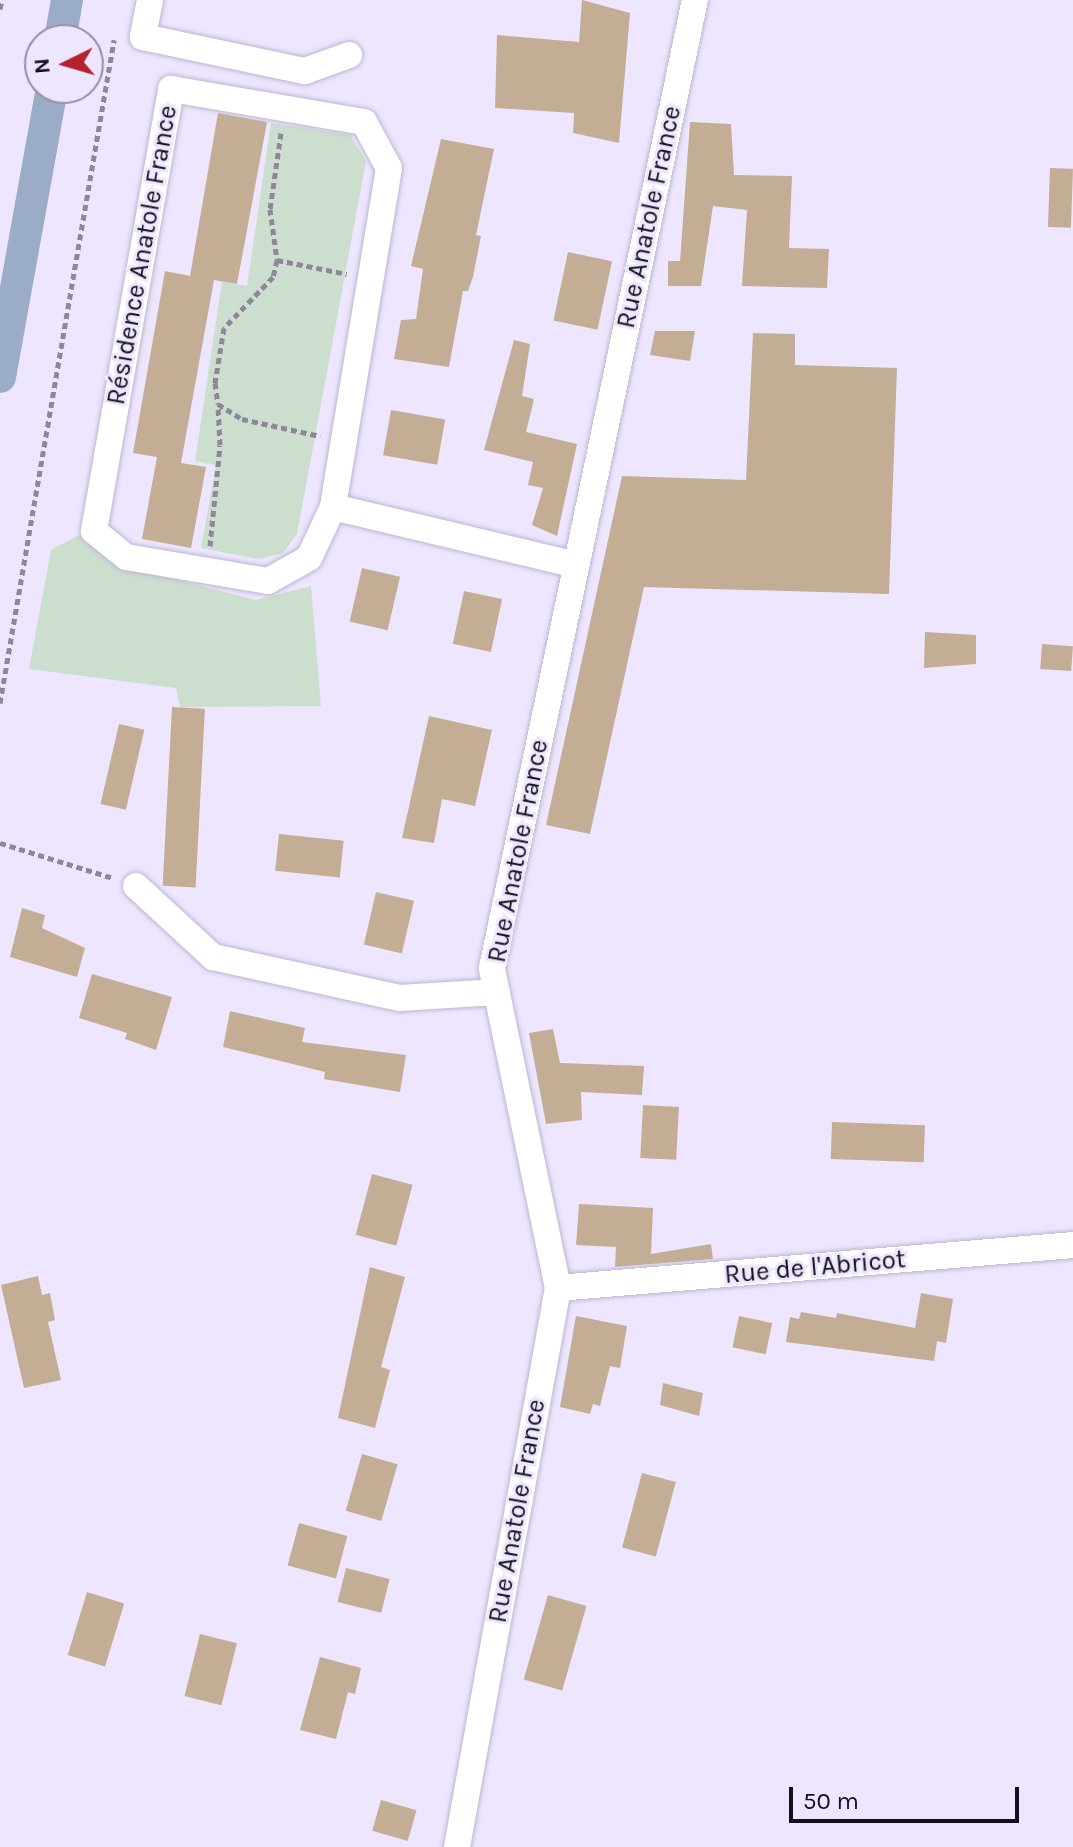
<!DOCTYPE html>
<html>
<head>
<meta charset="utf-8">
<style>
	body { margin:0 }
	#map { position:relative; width:1073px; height:1847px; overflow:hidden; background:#eee6fe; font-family:Karla,sans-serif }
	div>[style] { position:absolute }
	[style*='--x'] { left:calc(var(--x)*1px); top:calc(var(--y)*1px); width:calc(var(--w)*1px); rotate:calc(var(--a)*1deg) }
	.green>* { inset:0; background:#ccdece }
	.canal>* { height:32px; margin:-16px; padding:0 16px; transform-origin:16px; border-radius:16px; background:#9badc6 }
	.building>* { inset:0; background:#c3ae95; transform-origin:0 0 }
	.path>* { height:5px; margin-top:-2.5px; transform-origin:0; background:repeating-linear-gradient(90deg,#8d8798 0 6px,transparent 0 10px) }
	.roads { filter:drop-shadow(0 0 2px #beb5d2) drop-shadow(0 0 2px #beb5d2) }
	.street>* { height:26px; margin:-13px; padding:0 13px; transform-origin:13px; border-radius:13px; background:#fff }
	span { translate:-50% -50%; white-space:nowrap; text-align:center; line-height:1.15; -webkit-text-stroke:6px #eee6fe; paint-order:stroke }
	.street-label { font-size:26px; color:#14101a }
	.north { position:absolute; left:24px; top:24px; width:80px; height:80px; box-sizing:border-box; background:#eee6fe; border:2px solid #9790a3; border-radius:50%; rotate:265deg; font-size:22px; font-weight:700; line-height:32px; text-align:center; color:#14101a }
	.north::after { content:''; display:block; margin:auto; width:28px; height:36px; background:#b4222f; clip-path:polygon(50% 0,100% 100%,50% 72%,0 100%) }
	.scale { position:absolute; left:789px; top:1787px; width:230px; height:36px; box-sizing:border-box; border:4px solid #14101a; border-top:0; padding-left:10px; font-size:24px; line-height:28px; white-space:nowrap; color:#14101a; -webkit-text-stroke:6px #eee6fe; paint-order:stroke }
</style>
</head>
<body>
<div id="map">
	<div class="green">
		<div style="clip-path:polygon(271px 123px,350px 135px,366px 161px,297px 534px,283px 553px,259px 559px,201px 548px,216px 465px,195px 461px,222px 282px,247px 286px)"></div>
		<div style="clip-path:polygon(79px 535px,118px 565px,256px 600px,311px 586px,321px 706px,180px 707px,176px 688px,29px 669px,51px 550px)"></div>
	</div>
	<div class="canal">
		<div style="--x:60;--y:40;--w:41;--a:-80.1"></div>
		<div style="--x:0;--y:377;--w:294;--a:-79.8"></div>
	</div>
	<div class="building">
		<div style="clip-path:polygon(582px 0,630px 13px,619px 143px,573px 133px,574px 113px,495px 108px,497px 35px,579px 42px)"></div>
		<div style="clip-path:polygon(218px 113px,267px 122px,237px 284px,214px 280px,181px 463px,206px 467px,191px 548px,142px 539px,157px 457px,133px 453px,165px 271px,190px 276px)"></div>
		<div style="clip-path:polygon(690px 122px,731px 124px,734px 175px,792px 176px,789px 248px,829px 249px,827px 288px,742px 286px,747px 210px,713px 206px,701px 286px,668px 286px,668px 261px,680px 261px)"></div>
		<div style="clip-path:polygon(441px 139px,494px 149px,476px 235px,481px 236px,473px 277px,468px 291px,463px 291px,449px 367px,394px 359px,401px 320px,416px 319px,423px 269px,411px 266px)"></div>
		<div style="left:1050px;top:168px;width:23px;height:59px;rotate:2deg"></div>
		<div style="left:568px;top:252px;width:45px;height:70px;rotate:12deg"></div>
		<div style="clip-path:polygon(655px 331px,695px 331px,690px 361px,650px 355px)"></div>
		<div style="clip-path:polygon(753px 333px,795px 334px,795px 365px,897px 368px,889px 594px,644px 587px,590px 834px,546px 825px,622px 476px,746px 480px)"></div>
		<div style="clip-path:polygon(514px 340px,530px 344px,522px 396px,534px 399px,526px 432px,577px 444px,557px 536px,532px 525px,543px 488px,528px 485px,533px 462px,484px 450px)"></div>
		<div style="left:391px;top:410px;width:55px;height:46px;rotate:10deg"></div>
		<div style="left:362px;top:568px;width:39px;height:55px;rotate:13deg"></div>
		<div style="left:464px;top:591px;width:39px;height:54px;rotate:12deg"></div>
		<div style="clip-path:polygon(925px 632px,976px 635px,976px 664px,924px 668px)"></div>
		<div style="left:1042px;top:644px;width:31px;height:25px;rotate:4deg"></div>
		<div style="left:172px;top:707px;width:33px;height:179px;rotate:3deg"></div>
		<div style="clip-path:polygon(429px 716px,492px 730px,475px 806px,442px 799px,434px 843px,402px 838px)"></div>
		<div style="left:119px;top:724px;width:26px;height:82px;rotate:13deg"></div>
		<div style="left:279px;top:834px;width:65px;height:37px;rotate:6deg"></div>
		<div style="left:376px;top:892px;width:39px;height:54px;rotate:13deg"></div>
		<div style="clip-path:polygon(22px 908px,45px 915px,42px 928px,85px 948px,77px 977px,10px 957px)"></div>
		<div style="clip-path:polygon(92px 974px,172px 997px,156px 1050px,125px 1039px,127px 1033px,79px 1018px)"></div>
		<div style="clip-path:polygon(230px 1011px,305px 1028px,302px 1042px,406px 1055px,400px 1092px,324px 1079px,325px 1072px,223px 1047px)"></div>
		<div style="clip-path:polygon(553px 1029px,560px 1063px,644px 1066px,642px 1095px,581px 1092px,582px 1120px,546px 1124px,529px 1033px)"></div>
		<div style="left:643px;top:1105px;width:36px;height:53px;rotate:3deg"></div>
		<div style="left:832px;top:1122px;width:93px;height:37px;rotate:2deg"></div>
		<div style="left:372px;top:1174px;width:42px;height:63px;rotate:15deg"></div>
		<div style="clip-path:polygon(579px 1204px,653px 1208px,651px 1254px,711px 1244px,713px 1259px,615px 1267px,616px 1247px,576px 1245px)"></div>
		<div style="clip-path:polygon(370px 1267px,405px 1277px,381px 1367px,390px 1370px,375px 1428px,338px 1418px)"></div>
		<div style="clip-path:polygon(38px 1276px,42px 1295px,50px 1293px,55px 1320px,48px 1322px,61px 1380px,24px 1388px,1px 1285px)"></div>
		<div style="clip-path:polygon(921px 1293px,953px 1299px,946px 1343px,937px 1341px,934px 1361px,786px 1342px,790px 1317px,799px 1319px,801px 1312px,836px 1318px,837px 1313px,915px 1328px)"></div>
		<div style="clip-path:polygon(576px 1316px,627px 1326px,620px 1368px,610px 1366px,600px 1406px,593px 1404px,590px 1414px,560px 1407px)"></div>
		<div style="left:739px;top:1316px;width:34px;height:32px;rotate:12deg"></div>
		<div style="clip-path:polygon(663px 1383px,703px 1393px,699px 1416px,660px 1405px)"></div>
		<div style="left:362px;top:1454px;width:37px;height:59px;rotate:16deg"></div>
		<div style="left:642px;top:1473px;width:35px;height:77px;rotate:15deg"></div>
		<div style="left:299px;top:1523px;width:50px;height:44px;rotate:15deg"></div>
		<div style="left:346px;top:1568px;width:45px;height:35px;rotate:14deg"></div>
		<div style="left:87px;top:1592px;width:39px;height:66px;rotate:17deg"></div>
		<div style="left:548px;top:1595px;width:40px;height:88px;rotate:16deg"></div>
		<div style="left:200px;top:1634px;width:38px;height:64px;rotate:14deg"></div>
		<div style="clip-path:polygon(320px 1657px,361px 1668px,355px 1694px,348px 1692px,336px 1739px,300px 1730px)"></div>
		<div style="left:381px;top:1800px;width:37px;height:32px;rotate:16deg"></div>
	</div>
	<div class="path">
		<div style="--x:0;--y:9;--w:9;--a:-77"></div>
		<div style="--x:281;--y:133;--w:77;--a:98.2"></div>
		<div style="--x:270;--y:209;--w:51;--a:82.2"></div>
		<div style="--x:277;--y:260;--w:17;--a:103"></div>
		<div style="--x:273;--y:277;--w:71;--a:133.9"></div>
		<div style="--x:224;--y:328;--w:56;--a:99.3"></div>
		<div style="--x:215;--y:383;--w:21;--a:82"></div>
		<div style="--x:218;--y:404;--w:28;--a:32"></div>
		<div style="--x:242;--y:419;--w:80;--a:12.3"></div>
		<div style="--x:277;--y:260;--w:71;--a:11.3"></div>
		<div style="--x:210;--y:546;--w:101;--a:-84.3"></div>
		<div style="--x:220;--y:445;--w:40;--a:-92.9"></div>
		<div style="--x:0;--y:703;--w:673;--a:-80.24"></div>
		<div style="--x:0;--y:843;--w:118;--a:17.2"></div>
	</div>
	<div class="roads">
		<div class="street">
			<div style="--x:150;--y:0;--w:38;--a:101"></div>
			<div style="--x:143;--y:37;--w:166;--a:11.9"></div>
			<div style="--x:305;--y:71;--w:47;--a:-20"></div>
			<div style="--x:171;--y:89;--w:196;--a:9.7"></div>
			<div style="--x:364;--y:122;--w:52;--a:61.5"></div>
			<div style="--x:389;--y:168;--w:344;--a:99.4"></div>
			<div style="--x:333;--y:507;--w:56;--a:115.2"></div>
			<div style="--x:309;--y:558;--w:47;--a:150.7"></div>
			<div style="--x:268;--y:581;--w:144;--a:-170.4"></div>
			<div style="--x:126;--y:557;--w:41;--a:-140.9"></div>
			<div style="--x:94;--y:531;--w:449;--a:-80.1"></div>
			<div style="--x:333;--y:507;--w:250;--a:13.4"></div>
			<div style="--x:136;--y:886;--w:105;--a:42.7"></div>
			<div style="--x:213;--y:957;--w:191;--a:12.4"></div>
			<div style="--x:400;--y:998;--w:97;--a:-3.5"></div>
			<div style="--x:558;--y:1288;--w:517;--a:-4.77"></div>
			<div style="--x:457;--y:1847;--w:568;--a:-79.76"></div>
			<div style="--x:558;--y:1288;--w:327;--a:-101.7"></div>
			<div style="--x:492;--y:968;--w:989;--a:-78.16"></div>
		</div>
	</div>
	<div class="street-label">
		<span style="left:649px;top:217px;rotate:-78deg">Rue Anatole France</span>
		<span style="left:142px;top:255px;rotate:-80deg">Résidence Anatole France</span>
		<span style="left:518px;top:851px;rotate:-79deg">Rue Anatole France</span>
		<span style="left:815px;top:1267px;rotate:-5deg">Rue de l'Abricot</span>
		<span style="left:517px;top:1511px;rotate:-80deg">Rue Anatole France</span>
	</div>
	<div class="north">N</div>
	<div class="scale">50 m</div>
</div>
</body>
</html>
